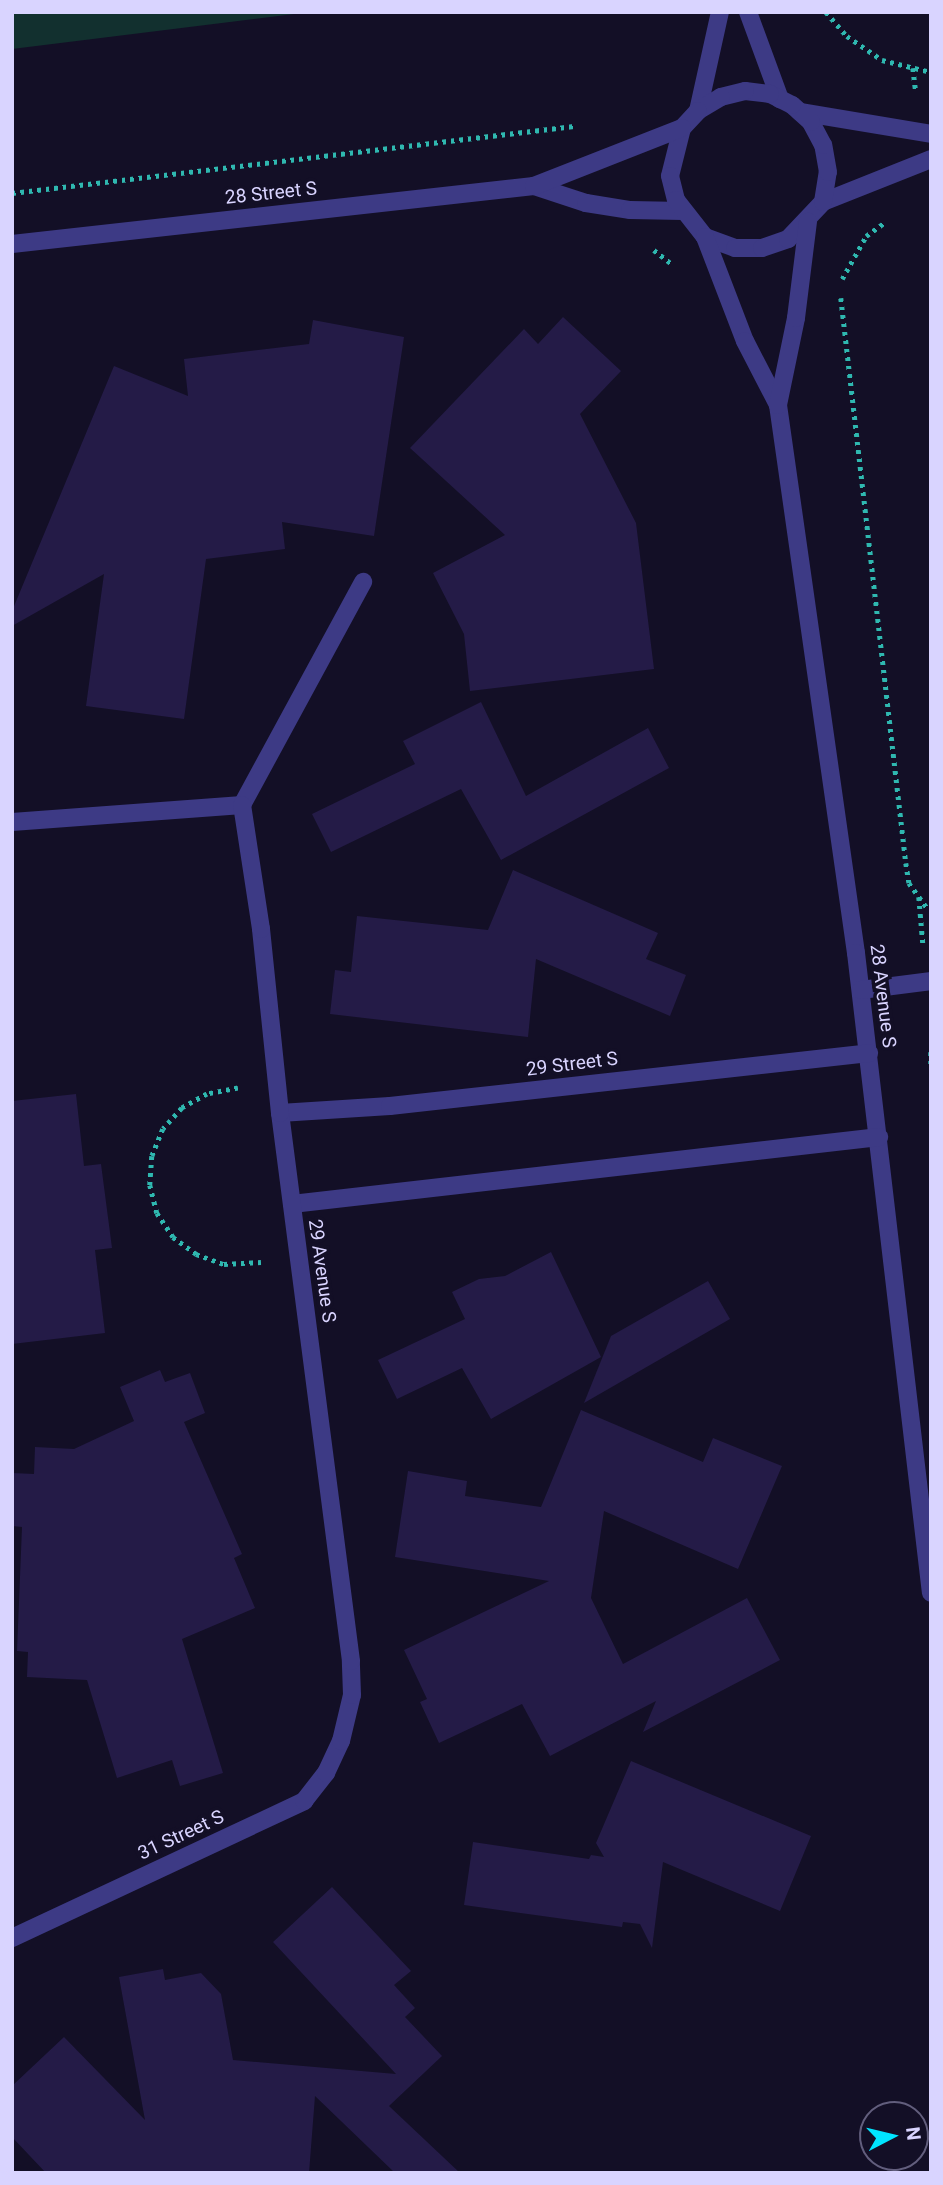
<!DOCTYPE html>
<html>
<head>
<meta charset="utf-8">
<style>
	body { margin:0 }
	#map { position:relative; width:943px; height:2185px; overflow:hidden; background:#130f26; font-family:Roboto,sans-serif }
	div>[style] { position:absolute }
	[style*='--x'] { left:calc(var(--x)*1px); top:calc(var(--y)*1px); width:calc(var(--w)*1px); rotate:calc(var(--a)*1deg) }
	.green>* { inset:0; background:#12302f }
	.building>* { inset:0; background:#241b47 }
	.path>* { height:4.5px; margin-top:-2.25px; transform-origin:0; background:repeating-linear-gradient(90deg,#2fb8b0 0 3.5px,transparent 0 8.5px) }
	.minor>* { height:18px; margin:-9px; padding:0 9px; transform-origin:9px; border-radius:9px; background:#3d3a85 }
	span { translate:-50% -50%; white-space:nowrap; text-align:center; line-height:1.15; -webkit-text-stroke:7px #130f26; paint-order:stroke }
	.street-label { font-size:19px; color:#d9d4ff }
	.frame { position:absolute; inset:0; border:14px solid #d9d4ff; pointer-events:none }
	.north { position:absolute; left:859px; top:2101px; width:70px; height:70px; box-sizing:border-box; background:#130f26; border:2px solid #625e7d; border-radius:50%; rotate:83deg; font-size:19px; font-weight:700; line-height:28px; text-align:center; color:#d9d4ff }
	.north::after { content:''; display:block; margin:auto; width:24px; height:32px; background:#00e5ff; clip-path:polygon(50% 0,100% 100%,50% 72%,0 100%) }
</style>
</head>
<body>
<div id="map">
	<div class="green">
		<div style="clip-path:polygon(12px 12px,310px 12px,12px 49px)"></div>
	</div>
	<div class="building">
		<div style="clip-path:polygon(563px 317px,621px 371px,580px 414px,636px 523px,654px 669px,470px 691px,464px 634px,433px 573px,505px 535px,410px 448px,524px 329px,538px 344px)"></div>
		<div style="clip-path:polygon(313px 320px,404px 337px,374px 536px,282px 522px,285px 549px,206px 559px,184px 719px,86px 706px,104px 574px,12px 626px,12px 611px,114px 366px,188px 396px,184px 359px,309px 344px)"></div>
		<div style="clip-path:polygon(481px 702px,526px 796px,648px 728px,669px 768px,501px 860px,461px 789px,331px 852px,312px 814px,415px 764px,403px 741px)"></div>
		<div style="clip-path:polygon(513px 870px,658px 933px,646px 959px,686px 975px,670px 1016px,536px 959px,528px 1037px,330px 1014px,335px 970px,351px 972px,357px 916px,488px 930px)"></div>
		<div style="clip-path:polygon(76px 1094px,84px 1166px,101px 1164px,112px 1248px,95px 1250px,105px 1333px,12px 1344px,12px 1101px)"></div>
		<div style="clip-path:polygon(551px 1252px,601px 1357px,491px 1419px,462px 1368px,397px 1399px,378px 1360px,465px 1319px,452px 1292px,479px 1279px,505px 1276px)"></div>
		<div style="clip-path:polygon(708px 1281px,730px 1319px,584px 1403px,611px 1336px)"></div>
		<div style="clip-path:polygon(160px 1370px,165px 1382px,190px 1373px,205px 1413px,184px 1422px,242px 1554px,234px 1558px,255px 1608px,182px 1639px,223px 1773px,180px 1786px,172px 1760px,117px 1778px,87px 1680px,27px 1677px,28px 1652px,17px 1651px,22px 1527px,12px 1526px,12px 1473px,34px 1474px,35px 1447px,74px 1449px,134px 1421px,120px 1387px)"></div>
		<div style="clip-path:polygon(581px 1410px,703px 1462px,713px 1438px,782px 1466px,738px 1569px,604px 1511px,591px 1598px,623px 1664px,747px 1598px,780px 1660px,643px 1732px,656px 1701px,550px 1756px,522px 1704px,439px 1743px,420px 1702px,427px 1699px,404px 1650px,549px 1581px,395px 1557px,408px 1471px,467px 1481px,465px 1496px,541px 1507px)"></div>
		<div style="clip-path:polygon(631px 1761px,811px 1836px,780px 1911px,663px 1862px,652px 1948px,640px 1924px,623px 1922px,622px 1927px,464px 1905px,473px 1842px,589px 1859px,591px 1855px,604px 1857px,596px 1843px)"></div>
		<div style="clip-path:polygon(332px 1887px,411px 1971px,394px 1985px,415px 2008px,405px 2017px,442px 2056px,389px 2106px,460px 2173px,395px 2173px,315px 2096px,309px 2173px,46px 2173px,12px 2137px,12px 2086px,64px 2037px,145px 2120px,119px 1977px,163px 1969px,165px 1980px,201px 1973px,221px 1994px,233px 2060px,396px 2074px,273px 1942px)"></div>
	</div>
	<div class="path">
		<div style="--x:826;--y:12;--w:32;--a:49"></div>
		<div style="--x:847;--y:36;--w:42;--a:34.4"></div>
		<div style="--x:882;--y:60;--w:50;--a:13.8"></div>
		<div style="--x:913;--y:68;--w:23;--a:83"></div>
		<div style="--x:12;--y:193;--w:566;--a:-6.8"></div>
		<div style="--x:654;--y:250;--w:23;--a:38"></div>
		<div style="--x:842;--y:279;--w:49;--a:-60.8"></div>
		<div style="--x:866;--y:236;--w:22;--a:-36"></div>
		<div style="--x:841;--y:298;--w:569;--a:83.44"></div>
		<div style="--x:906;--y:863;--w:20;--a:81"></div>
		<div style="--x:909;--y:883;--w:32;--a:54"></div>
		<div style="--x:919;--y:897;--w:47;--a:85.1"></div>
		<div style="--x:931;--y:1052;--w:15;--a:90"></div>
		<div style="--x:238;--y:1088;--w:32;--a:169"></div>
		<div style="--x:207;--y:1094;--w:29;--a:151"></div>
		<div style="--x:182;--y:1108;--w:28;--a:132"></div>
		<div style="--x:163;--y:1129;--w:29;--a:112"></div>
		<div style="--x:152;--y:1156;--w:29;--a:94"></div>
		<div style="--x:150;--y:1185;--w:29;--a:76"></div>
		<div style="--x:157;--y:1213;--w:29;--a:56"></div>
		<div style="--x:173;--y:1237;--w:29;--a:36"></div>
		<div style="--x:196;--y:1254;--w:30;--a:20"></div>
		<div style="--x:224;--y:1264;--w:37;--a:-3"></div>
	</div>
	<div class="minor">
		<div style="--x:748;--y:12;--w:93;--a:69.8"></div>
		<div style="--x:698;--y:111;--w:101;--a:-77.5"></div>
		<div style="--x:800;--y:112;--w:133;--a:9.5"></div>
		<div style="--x:534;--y:186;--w:55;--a:18.1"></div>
		<div style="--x:586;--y:203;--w:45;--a:9"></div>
		<div style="--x:630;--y:210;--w:53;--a:1.1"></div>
		<div style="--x:823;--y:202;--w:116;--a:-21.7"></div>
		<div style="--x:705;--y:237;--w:32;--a:20"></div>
		<div style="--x:735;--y:248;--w:27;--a:0"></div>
		<div style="--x:762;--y:248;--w:28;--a:-19"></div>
		<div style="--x:788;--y:239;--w:51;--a:-46.6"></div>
		<div style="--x:823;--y:202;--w:30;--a:-81"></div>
		<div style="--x:828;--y:172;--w:27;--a:-100"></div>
		<div style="--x:823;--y:145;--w:26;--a:-118"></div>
		<div style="--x:811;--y:122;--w:25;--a:-138"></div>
		<div style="--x:792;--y:105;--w:25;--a:-153"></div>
		<div style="--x:770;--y:94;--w:25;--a:-173"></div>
		<div style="--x:745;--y:91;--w:25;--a:166"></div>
		<div style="--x:721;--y:97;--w:27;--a:149"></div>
		<div style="--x:698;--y:111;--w:23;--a:133"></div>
		<div style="--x:682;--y:128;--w:49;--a:104"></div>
		<div style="--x:670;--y:176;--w:25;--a:76"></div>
		<div style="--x:676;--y:200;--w:47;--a:51.9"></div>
		<div style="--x:705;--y:237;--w:111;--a:69"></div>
		<div style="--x:745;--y:341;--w:72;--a:62.7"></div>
		<div style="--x:778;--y:405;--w:554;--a:81.9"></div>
		<div style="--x:856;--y:953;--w:644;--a:83.32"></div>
		<div style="--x:12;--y:244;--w:525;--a:-6.34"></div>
		<div style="--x:534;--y:186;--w:159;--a:-21.4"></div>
		<div style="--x:778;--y:405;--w:89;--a:-78.3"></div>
		<div style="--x:796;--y:318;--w:97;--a:-82.9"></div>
		<div style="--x:242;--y:805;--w:254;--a:-61.5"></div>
		<div style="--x:12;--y:822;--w:231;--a:-4.2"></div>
		<div style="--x:861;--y:990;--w:71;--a:-7.3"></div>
		<div style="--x:280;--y:1113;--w:110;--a:-3.6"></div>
		<div style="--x:390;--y:1106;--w:482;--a:-6.3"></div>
		<div style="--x:292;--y:1204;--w:591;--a:-6.51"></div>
		<div style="--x:12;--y:1938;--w:323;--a:-25.1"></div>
		<div style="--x:304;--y:1801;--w:36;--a:-52"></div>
		<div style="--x:326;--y:1773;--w:35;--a:-65"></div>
		<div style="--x:341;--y:1741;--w:47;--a:-76.6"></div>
		<div style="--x:352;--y:1695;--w:34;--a:-92"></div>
		<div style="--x:351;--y:1661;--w:553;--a:-97.38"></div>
		<div style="--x:280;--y:1113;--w:185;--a:-95.9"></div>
		<div style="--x:261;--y:929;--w:125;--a:-98.7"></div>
	</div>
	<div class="street-label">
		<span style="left:271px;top:193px;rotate:-6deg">28 Street S</span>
		<span style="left:883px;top:996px;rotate:83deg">28 Avenue S</span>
		<span style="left:572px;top:1064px;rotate:-7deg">29 Street S</span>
		<span style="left:322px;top:1271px;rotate:82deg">29 Avenue S</span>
		<span style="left:181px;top:1835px;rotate:-25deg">31 Street S</span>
	</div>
	<div class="frame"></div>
	<div class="north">N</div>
</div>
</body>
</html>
